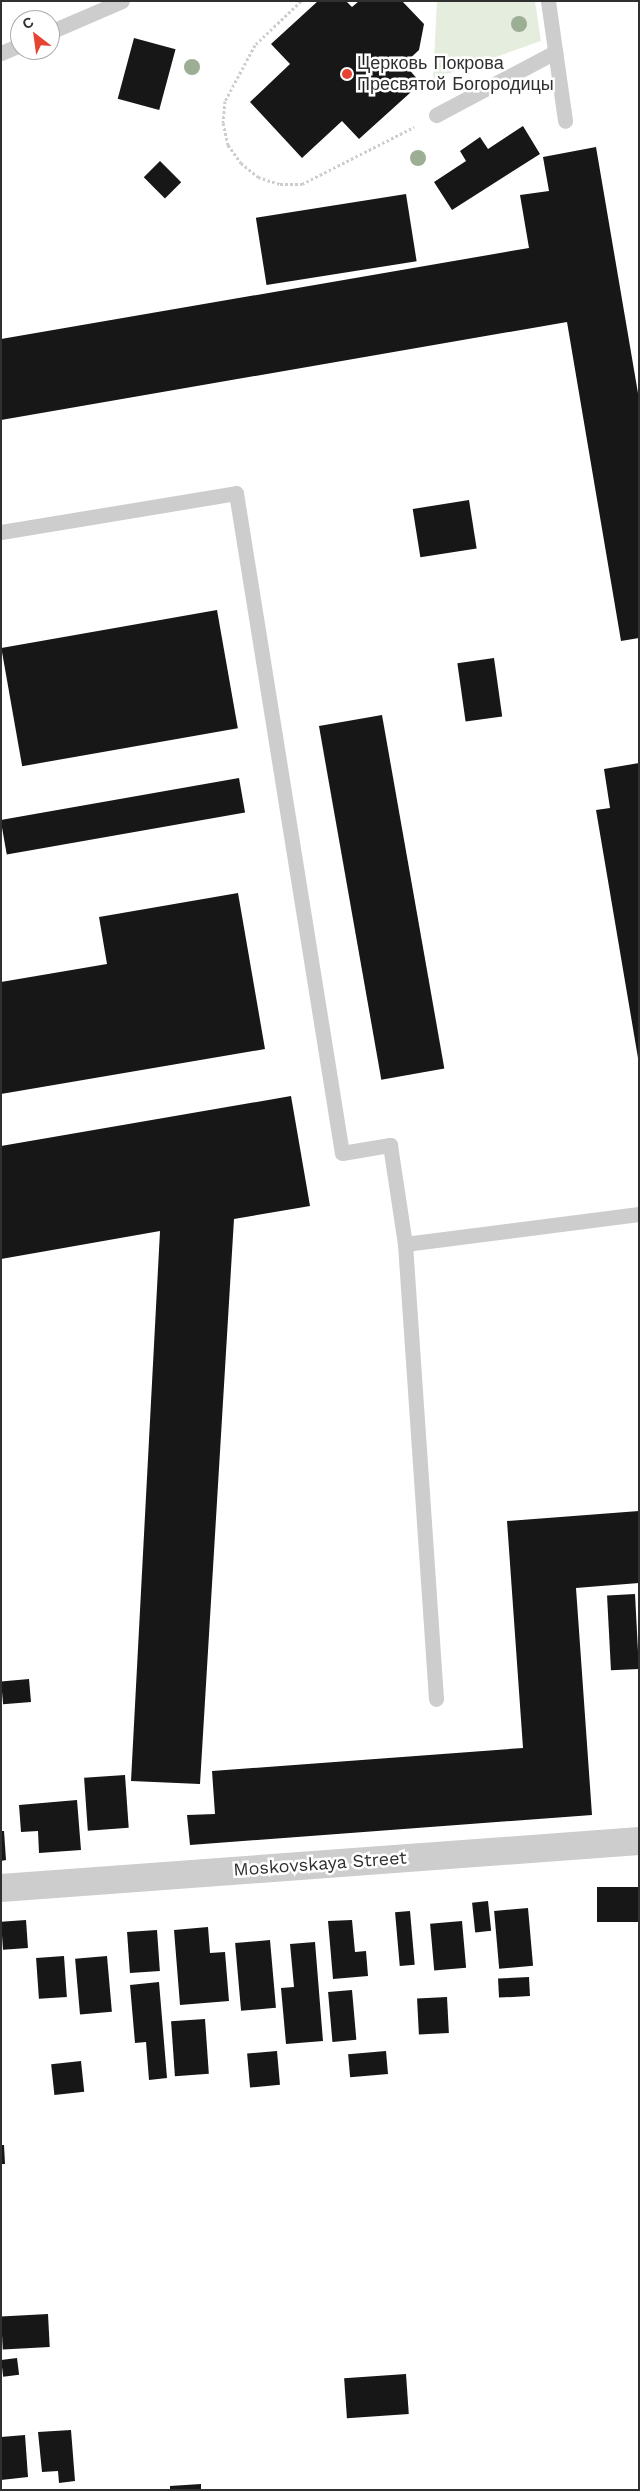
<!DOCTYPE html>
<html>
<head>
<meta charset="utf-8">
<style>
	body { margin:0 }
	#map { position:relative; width:640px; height:2491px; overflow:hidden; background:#fff; font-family:"Work Sans",sans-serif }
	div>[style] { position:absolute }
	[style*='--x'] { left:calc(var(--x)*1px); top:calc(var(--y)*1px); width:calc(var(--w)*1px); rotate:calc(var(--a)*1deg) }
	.green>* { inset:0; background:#e4edde }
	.building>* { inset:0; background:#171717; transform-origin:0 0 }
	.path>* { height:3px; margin-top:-1.5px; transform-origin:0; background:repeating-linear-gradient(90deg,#cdcdcd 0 2.5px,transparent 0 5px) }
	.service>* { height:15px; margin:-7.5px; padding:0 7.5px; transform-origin:7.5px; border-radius:7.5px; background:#cdcdcd }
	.minor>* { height:28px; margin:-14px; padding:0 14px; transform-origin:14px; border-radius:14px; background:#cdcdcd }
	.trees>* { width:16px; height:16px; margin:-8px; border-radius:50%; background:#9caf94 }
	.dots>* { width:14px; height:14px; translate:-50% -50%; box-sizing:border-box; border:2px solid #fff; border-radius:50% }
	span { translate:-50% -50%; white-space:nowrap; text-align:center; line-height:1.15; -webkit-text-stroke:5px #fff; paint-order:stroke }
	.poi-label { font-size:18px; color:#303030 }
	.left { translate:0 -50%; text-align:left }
	.street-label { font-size:18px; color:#303030 }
	.frame { position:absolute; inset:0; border:2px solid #303030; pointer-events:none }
	.north { position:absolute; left:10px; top:10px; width:50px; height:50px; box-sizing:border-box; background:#fff; border:1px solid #acacac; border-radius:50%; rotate:330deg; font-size:14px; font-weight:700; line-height:20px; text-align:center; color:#303030 }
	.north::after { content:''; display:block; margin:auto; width:18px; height:22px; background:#e74332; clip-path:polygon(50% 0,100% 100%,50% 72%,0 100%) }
</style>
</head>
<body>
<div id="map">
	<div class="green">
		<div style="clip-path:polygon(437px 1px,535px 1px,541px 41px,433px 79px)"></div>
	</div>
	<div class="building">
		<div style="clip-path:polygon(318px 1px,346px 1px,352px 7px,359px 1px,402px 1px,424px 24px,419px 50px,404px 64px,421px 83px,359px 139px,342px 121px,302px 158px,250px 102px,290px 64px,271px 44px)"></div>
		<div style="left:134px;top:38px;width:43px;height:63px;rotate:15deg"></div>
		<div style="clip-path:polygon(523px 126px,540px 154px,452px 210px,434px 182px,466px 161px,460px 151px,480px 137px,488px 149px)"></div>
		<div style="clip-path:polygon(596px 147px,639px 399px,639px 638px,621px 641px,567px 322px,1px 420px,1px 339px,529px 248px,520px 195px,549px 191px,543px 157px)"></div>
		<div style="left:160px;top:161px;width:30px;height:23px;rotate:45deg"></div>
		<div style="left:406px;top:194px;width:68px;height:152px;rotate:81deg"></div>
		<div style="left:469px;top:500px;width:49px;height:57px;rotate:81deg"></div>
		<div style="left:217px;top:610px;width:120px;height:219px;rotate:80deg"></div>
		<div style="left:494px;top:658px;width:59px;height:37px;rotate:82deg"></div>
		<div style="left:382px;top:715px;width:359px;height:64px;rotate:80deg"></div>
		<div style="clip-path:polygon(639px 763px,639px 1058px,638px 1058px,596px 810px,610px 808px,604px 769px)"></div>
		<div style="left:239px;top:778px;width:35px;height:242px;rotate:80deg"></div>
		<div style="clip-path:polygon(238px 893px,265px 1049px,1px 1094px,1px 982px,107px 964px,99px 917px)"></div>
		<div style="clip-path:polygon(291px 1096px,310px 1206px,234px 1219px,200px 1784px,131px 1781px,160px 1231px,1px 1259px,1px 1146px)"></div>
		<div style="clip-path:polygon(639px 1511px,639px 1583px,576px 1588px,592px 1815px,190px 1845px,187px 1815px,215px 1814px,212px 1771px,523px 1748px,507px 1521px)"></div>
		<div style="left:635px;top:1594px;width:75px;height:28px;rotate:87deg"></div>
		<div style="left:29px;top:1679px;width:23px;height:28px;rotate:85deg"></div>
		<div style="left:125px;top:1775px;width:53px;height:41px;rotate:86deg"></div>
		<div style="clip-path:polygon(77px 1800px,81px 1850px,39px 1853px,38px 1831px,21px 1832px,19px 1805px)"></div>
		<div style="clip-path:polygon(1px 1831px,4px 1831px,6px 1860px,1px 1861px)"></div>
		<div style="left:639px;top:1887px;width:35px;height:42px;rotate:90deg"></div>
		<div style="left:488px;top:1901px;width:30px;height:16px;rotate:84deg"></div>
		<div style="left:528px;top:1908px;width:58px;height:34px;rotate:85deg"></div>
		<div style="left:410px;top:1911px;width:54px;height:15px;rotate:85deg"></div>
		<div style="left:26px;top:1920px;width:28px;height:25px;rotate:86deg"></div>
		<div style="clip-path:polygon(352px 1920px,355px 1952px,366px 1951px,368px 1976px,333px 1979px,328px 1921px)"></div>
		<div style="left:462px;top:1921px;width:47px;height:32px;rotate:85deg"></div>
		<div style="clip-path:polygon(208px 1927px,210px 1953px,225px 1952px,229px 2001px,180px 2005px,174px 1930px)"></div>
		<div style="left:157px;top:1930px;width:41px;height:30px;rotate:86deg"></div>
		<div style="left:270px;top:1940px;width:68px;height:35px;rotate:85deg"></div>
		<div style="clip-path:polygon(315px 1942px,323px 2041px,286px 2044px,281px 1988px,294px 1987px,290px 1944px)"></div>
		<div style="left:64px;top:1956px;width:41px;height:28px;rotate:86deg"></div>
		<div style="left:107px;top:1956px;width:56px;height:32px;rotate:85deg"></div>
		<div style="left:529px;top:1977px;width:19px;height:31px;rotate:87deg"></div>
		<div style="clip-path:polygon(159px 1982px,167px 2078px,149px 2080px,146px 2042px,135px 2043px,130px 1985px)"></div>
		<div style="left:352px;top:1990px;width:50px;height:24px;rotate:85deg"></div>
		<div style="left:447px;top:1997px;width:36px;height:30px;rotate:87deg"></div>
		<div style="left:205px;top:2019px;width:55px;height:34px;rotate:86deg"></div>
		<div style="left:277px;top:2051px;width:34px;height:30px;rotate:85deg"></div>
		<div style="left:386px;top:2051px;width:23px;height:38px;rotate:85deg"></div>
		<div style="left:81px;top:2061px;width:31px;height:30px;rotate:84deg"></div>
		<div style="clip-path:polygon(1px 2145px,4px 2145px,5px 2164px,1px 2164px)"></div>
		<div style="left:48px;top:2314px;width:33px;height:47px;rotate:87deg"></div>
		<div style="left:17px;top:2358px;width:17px;height:16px;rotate:83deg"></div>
		<div style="left:406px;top:2374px;width:40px;height:62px;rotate:86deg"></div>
		<div style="clip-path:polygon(71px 2430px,75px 2481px,59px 2483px,58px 2471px,42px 2472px,38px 2432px)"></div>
		<div style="clip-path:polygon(25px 2435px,28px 2477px,1px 2480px,1px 2437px)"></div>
		<div style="clip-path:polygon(201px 2484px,201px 2490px,170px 2490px,170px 2486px)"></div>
	</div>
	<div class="path">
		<div style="--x:301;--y:1;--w:64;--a:136.3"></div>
		<div style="--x:255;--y:45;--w:64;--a:118.2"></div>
		<div style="--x:225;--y:101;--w:22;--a:95"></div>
		<div style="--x:223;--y:123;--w:23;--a:77"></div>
		<div style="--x:228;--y:145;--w:22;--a:54"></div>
		<div style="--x:241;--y:163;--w:22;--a:39"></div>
		<div style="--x:258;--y:177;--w:23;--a:18"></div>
		<div style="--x:280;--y:184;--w:22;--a:0"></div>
		<div style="--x:302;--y:184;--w:126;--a:-27"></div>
	</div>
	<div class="service">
		<div style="--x:548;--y:1;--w:121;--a:81.9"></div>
		<div style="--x:50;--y:32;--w:78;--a:-23.3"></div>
		<div style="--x:1;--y:53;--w:21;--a:-23"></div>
		<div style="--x:436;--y:115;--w:135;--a:-27.9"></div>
		<div style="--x:1;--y:532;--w:238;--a:-9.4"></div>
		<div style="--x:236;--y:493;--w:668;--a:80.88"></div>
		<div style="--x:342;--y:1153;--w:49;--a:-9.5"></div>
		<div style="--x:390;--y:1145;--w:100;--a:81.4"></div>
		<div style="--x:405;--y:1244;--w:456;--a:86.1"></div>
		<div style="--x:405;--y:1244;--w:236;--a:-7.3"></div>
	</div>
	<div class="minor">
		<div style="--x:1;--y:1888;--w:640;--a:-4.21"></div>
	</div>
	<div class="trees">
		<div style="left:519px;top:24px"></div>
		<div style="left:192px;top:67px"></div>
		<div style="left:418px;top:158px"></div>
	</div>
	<div class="dots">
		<div style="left:347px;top:74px;background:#e74332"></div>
	</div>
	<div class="poi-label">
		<span class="left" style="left:357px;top:74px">Церковь Покрова<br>Пресвятой Богородицы</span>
	</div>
	<div class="street-label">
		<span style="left:320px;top:1864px;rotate:-4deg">Moskovskaya Street</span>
	</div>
	<div class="frame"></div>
	<div class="north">С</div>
</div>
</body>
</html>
